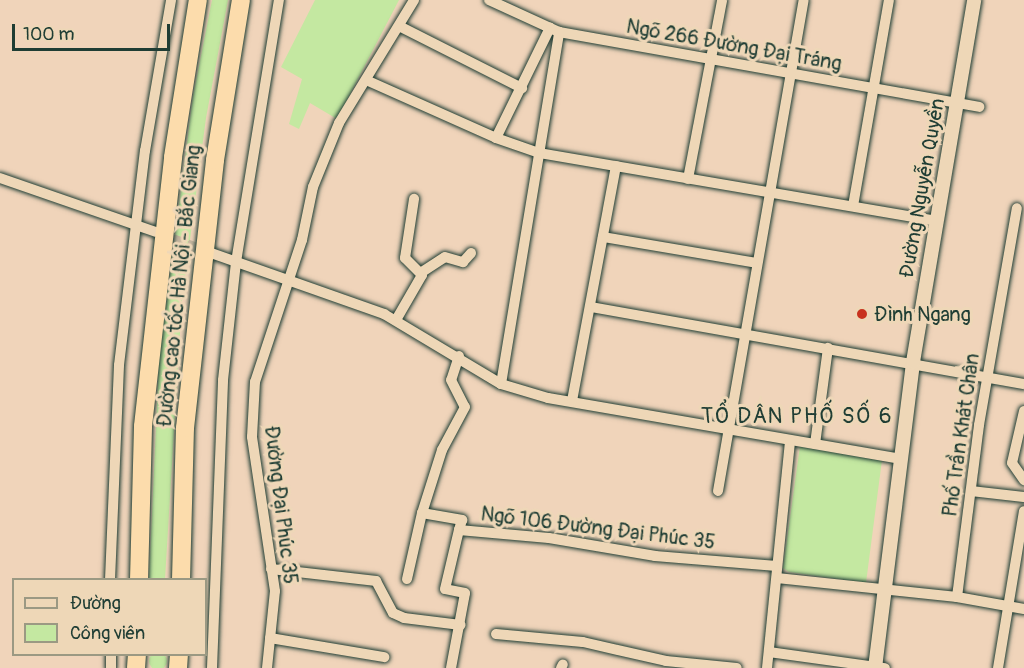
<!DOCTYPE html>
<html>
<head>
<meta charset="utf-8">
<style>
	body { margin:0 }
	#map { position:relative; width:1024px; height:668px; overflow:hidden; background:#f0d4ba; font-family:Pangolin,sans-serif }
	div>[style] { position:absolute }
	[style*='--x'] { left:calc(var(--x)*1px); top:calc(var(--y)*1px); width:calc(var(--w)*1px); rotate:calc(var(--a)*1deg) }
	.green>* { inset:0; background:#c4e8a1 }
	.round { border-radius:50% }
	.street-tunnel>* { height:10px; margin-top:-5px; transform-origin:0; background:repeating-linear-gradient(90deg,#c6b69f 0 10px,transparent 0 15px) }
	.roads { filter:drop-shadow(0 0 2px #1f3d34) drop-shadow(0 0 2px #1f3d34) }
	.street>* { height:10px; margin:-5px; padding:0 5px; transform-origin:5px; border-radius:5px; background:#eed7b7 }
	.secondary>* { height:14px; margin:-7px; padding:0 7px; transform-origin:7px; border-radius:7px; background:#eed7b7 }
	.highway>* { height:18px; margin:-9px; padding:0 9px; transform-origin:9px; border-radius:9px; background:#fcdcac }
	.dots>* { width:16px; height:16px; translate:-50% -50%; box-sizing:border-box; border:3px solid #eed7b7; border-radius:50% }
	span { translate:-50% -50%; white-space:nowrap; text-align:center; line-height:1.15; -webkit-text-stroke:6px #eed7b7; paint-order:stroke }
	.street-label { font-size:20px; color:#1f3d34 }
	.poi-label { font-size:20px; color:#1f3d34 }
	.left { translate:0 -50%; text-align:left }
	.quarter-label { font-size:22px; color:#1f3d34; letter-spacing:1.5px }
	.legend { position:absolute; left:12px; top:578px; width:195px; height:78px; box-sizing:border-box; background:#eed7b7; border:2px solid #9b9983; margin:0; padding:8px 10px; list-style:none; font-size:18px; color:#1f3d34 }
	.legend li { display:flex; align-items:center; gap:12px; height:30px }
	.legend b { width:30px; border:2px solid #9b9983 }
	.scale { position:absolute; left:12px; top:24px; width:158px; height:27px; box-sizing:border-box; border:3px solid #1f3d34; border-top:0; padding-left:8px; font-size:18px; line-height:21px; white-space:nowrap; color:#1f3d34; -webkit-text-stroke:4px #eed7b7; paint-order:stroke }
</style>
</head>
<body>
<div id="map">
	<div class="green">
		<div style="clip-path:polygon(212px 0,228px 0,206px 118px,182px 300px,165px 579px,149px 580px,159px 360px,193px 96px)"></div>
		<div style="clip-path:polygon(315px 0,399px 0,337px 119px,310px 103px,299px 129px,289px 124px,302px 79px,281px 67px)"></div>
		<div style="clip-path:polygon(800px 446px,882px 460px,866px 583px,789px 572px,783px 568px)"></div>
		<div class="round" style="left:149px;top:652px;width:18px;height:18px"></div>
	</div>
	<div class="street-tunnel">
		<div style="--x:159;--y:234;--w:52;--a:20.2"></div>
	</div>
	<div class="roads">
		<div class="street">
			<div style="--x:489;--y:0;--w:77;--a:24.6"></div>
			<div style="--x:559;--y:32;--w:427;--a:10.1"></div>
			<div style="--x:399;--y:26;--w:138;--a:26.8"></div>
			<div style="--x:366;--y:80;--w:142;--a:24"></div>
			<div style="--x:496;--y:138;--w:46;--a:19.2"></div>
			<div style="--x:539;--y:153;--w:403;--a:9.7"></div>
			<div style="--x:496;--y:138;--w:123;--a:-63.9"></div>
			<div style="--x:0;--y:178;--w:165;--a:19.1"></div>
			<div style="--x:688;--y:179;--w:182;--a:-79.2"></div>
			<div style="--x:853;--y:206;--w:209;--a:-80.1"></div>
			<div style="--x:603;--y:237;--w:155;--a:9.6"></div>
			<div style="--x:208;--y:252;--w:187;--a:19.4"></div>
			<div style="--x:384;--y:314;--w:136;--a:30.9"></div>
			<div style="--x:501;--y:384;--w:49;--a:16.6"></div>
			<div style="--x:548;--y:398;--w:357;--a:9.8"></div>
			<div style="--x:422;--y:272;--w:27;--a:-33"></div>
			<div style="--x:445;--y:257;--w:19;--a:16"></div>
			<div style="--x:463;--y:262;--w:12;--a:-48"></div>
			<div style="--x:591;--y:307;--w:440;--a:10.1"></div>
			<div style="--x:396;--y:320;--w:52;--a:-60"></div>
			<div style="--x:422;--y:275;--w:24;--a:-135"></div>
			<div style="--x:405;--y:258;--w:60;--a:-81.3"></div>
			<div style="--x:459;--y:356;--w:25;--a:108"></div>
			<div style="--x:451;--y:380;--w:30;--a:63"></div>
			<div style="--x:465;--y:407;--w:49;--a:118.1"></div>
			<div style="--x:442;--y:450;--w:66;--a:107.6"></div>
			<div style="--x:422;--y:513;--w:41;--a:9.9"></div>
			<div style="--x:462;--y:520;--w:10;--a:107"></div>
			<div style="--x:459;--y:530;--w:90;--a:5.1"></div>
			<div style="--x:549;--y:538;--w:108;--a:9.6"></div>
			<div style="--x:655;--y:556;--w:122;--a:4.7"></div>
			<div style="--x:501;--y:384;--w:357;--a:-80.6"></div>
			<div style="--x:572;--y:401;--w:239;--a:-79.4"></div>
			<div style="--x:1024;--y:411;--w:53;--a:103"></div>
			<div style="--x:1012;--y:463;--w:21;--a:55"></div>
			<div style="--x:815;--y:444;--w:97;--a:-82.3"></div>
			<div style="--x:718;--y:491;--w:498;--a:-80.1"></div>
			<div style="--x:971;--y:491;--w:53;--a:6.5"></div>
			<div style="--x:271;--y:569;--w:106;--a:6.5"></div>
			<div style="--x:376;--y:581;--w:36;--a:62"></div>
			<div style="--x:393;--y:613;--w:12;--a:24"></div>
			<div style="--x:404;--y:618;--w:57;--a:7"></div>
			<div style="--x:777;--y:578;--w:181;--a:6"></div>
			<div style="--x:957;--y:597;--w:68;--a:10.2"></div>
			<div style="--x:407;--y:579;--w:68;--a:-77.2"></div>
			<div style="--x:110;--y:580;--w:215;--a:-87.6"></div>
			<div style="--x:119;--y:365;--w:216;--a:-83.1"></div>
			<div style="--x:145;--y:151;--w:153;--a:-80.2"></div>
			<div style="--x:957;--y:597;--w:173;--a:-82.7"></div>
			<div style="--x:979;--y:425;--w:220;--a:-80.1"></div>
			<div style="--x:496;--y:634;--w:87;--a:5.3"></div>
			<div style="--x:583;--y:642;--w:85;--a:12.9"></div>
			<div style="--x:666;--y:661;--w:71;--a:5.6"></div>
			<div style="--x:270;--y:638;--w:116;--a:9.5"></div>
			<div style="--x:769;--y:652;--w:117;--a:7.9"></div>
			<div style="--x:111;--y:654;--w:14;--a:90"></div>
			<div style="--x:212;--y:668;--w:288;--a:-87.8"></div>
			<div style="--x:223;--y:380;--w:119;--a:-83.7"></div>
			<div style="--x:236;--y:262;--w:266;--a:-80.7"></div>
			<div style="--x:267;--y:668;--w:77;--a:-84.1"></div>
			<div style="--x:275;--y:591;--w:156;--a:-98.5"></div>
			<div style="--x:252;--y:437;--w:55;--a:-86.9"></div>
			<div style="--x:255;--y:382;--w:150;--a:-71.7"></div>
			<div style="--x:302;--y:240;--w:54;--a:-78.3"></div>
			<div style="--x:313;--y:187;--w:69;--a:-67.9"></div>
			<div style="--x:339;--y:123;--w:144;--a:-58.6"></div>
			<div style="--x:451;--y:668;--w:76;--a:-79.4"></div>
			<div style="--x:465;--y:593;--w:20;--a:-169"></div>
			<div style="--x:445;--y:589;--w:61;--a:-76.7"></div>
			<div style="--x:561;--y:668;--w:4;--a:-63"></div>
			<div style="--x:767;--y:668;--w:228;--a:-84.2"></div>
			<div style="--x:998;--y:668;--w:159;--a:-80.6"></div>
		</div>
		<div class="secondary">
			<div style="--x:875;--y:668;--w:308;--a:-82.9"></div>
			<div style="--x:913;--y:362;--w:367;--a:-80.4"></div>
		</div>
		<div class="highway">
			<div style="--x:139;--y:580;--w:154;--a:-88.5"></div>
			<div style="--x:143;--y:426;--w:271;--a:-83.6"></div>
			<div style="--x:173;--y:157;--w:159;--a:-81"></div>
			<div style="--x:181;--y:580;--w:152;--a:-88.5"></div>
			<div style="--x:185;--y:428;--w:270;--a:-83.6"></div>
			<div style="--x:215;--y:160;--w:162;--a:-80.8"></div>
			<div style="--x:136;--y:668;--w:14;--a:-86"></div>
			<div style="--x:178;--y:668;--w:14;--a:-86"></div>
		</div>
	</div>
	<div class="dots">
		<div style="left:862px;top:314px;background:#c8321e"></div>
	</div>
	<div class="street-label">
		<span style="left:734px;top:45px;rotate:10deg">Ngõ 266 Đường Đại Tráng</span>
		<span style="left:922px;top:188px;rotate:-80deg">Đường Nguyễn Quyền</span>
		<span style="left:179px;top:286px;rotate:-84deg">Đường cao tốc Hà Nội - Bắc Giang</span>
		<span style="left:961px;top:435px;rotate:-82deg">Phố Trần Khát Chân</span>
		<span style="left:281px;top:505px;rotate:83deg">Đường Đại Phúc 35</span>
		<span style="left:598px;top:528px;rotate:7deg">Ngõ 106 Đường Đại Phúc 35</span>
	</div>
	<div class="poi-label">
		<span class="left" style="left:874px;top:314px">Đình Ngang</span>
	</div>
	<div class="quarter-label">
		<span style="left:797px;top:417px">TỔ DÂN PHỐ SỐ 6</span>
	</div>
	<ul class="legend">
	<li><b style="height:8px;background:#eed7b7"></b>Đường</li>
	<li><b style="height:16px;background:#c4e8a1"></b>Công viên</li>
	</ul>
	<div class="scale">100 m</div>
</div>
</body>
</html>
